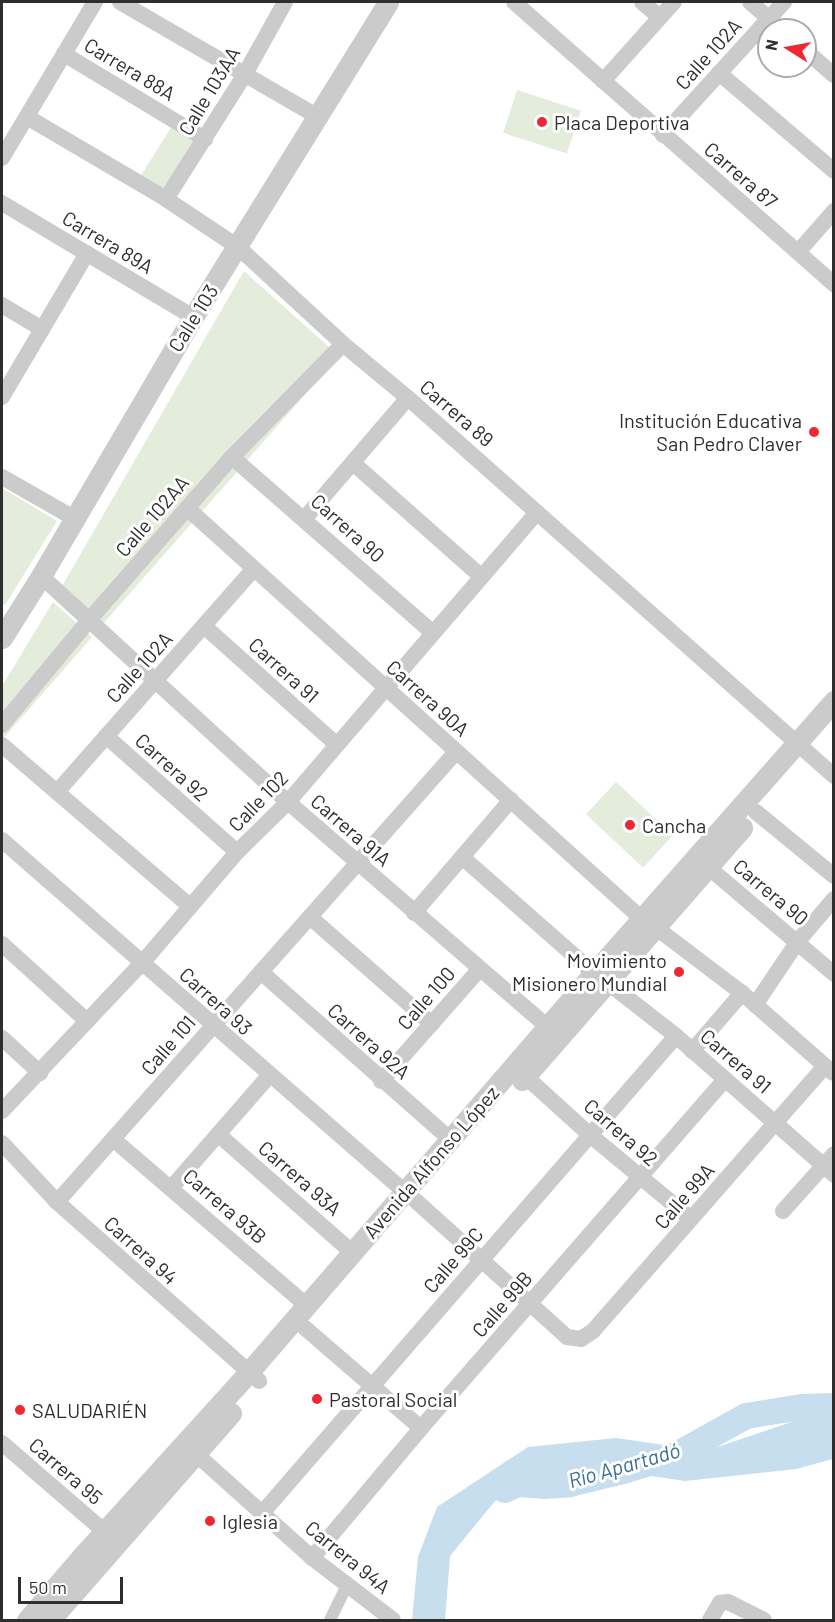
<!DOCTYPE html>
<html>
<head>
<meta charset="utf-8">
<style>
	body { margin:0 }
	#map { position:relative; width:835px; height:1622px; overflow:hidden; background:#fff; font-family:Barlow,sans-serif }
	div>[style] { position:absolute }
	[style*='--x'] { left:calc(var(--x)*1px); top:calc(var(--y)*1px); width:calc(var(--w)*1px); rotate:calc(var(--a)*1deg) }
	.green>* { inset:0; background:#e4ecdb; transform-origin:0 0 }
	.water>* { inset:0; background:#c6deed }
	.river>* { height:26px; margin:-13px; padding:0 13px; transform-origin:13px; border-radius:13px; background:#c6deed }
	.pedestrian>* { height:12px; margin:-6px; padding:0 6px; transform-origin:6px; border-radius:6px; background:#cbcbcb }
	.minor>* { height:16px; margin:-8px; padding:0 8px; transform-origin:8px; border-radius:8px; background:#cbcbcb }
	.tertiary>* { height:21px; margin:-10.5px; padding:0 10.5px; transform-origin:10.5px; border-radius:10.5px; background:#cbcbcb }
	.dots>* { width:16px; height:16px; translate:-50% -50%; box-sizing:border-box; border:3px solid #fff; border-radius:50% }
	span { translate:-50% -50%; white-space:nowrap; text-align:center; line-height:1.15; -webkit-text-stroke:6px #fff; paint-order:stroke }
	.street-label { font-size:20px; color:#2e2e2e }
	.poi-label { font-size:20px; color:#2e2e2e }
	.left { translate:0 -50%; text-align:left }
	.right { translate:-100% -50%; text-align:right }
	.water-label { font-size:21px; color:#386f94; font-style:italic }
	.frame { position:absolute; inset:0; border:3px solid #2e2e2e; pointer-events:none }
	.north { position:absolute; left:757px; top:18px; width:60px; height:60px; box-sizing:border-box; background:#fff; border:2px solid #ababab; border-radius:50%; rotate:281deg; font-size:16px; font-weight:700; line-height:24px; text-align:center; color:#2e2e2e }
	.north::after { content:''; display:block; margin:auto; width:21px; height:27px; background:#ee2733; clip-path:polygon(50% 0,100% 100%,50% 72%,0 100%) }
	.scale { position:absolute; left:18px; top:1577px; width:105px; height:27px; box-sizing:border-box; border:3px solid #2e2e2e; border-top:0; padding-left:8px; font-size:18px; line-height:21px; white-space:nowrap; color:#2e2e2e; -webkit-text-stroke:4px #fff; paint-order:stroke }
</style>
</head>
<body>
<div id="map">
	<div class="green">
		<div style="left:517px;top:90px;width:67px;height:45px;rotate:18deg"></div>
		<div style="left:172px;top:126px;width:28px;height:59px;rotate:32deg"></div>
		<div style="clip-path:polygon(244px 271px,339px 356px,102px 625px,61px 588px)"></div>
		<div style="clip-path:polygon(2px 488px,57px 521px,5px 605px,2px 603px)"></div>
		<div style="clip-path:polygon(53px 602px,92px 637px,2px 740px,2px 686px)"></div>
		<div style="left:616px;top:782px;width:78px;height:44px;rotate:43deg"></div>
	</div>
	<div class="water">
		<div style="clip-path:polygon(833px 1408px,833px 1459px,796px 1469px,685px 1481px,590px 1467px,495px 1501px,450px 1556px,445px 1620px,412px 1620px,418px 1557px,437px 1507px,528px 1447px,616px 1438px,706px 1451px)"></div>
	</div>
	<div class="river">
		<div style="--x:505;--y:1490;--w:14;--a:-25"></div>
		<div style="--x:518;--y:1484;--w:26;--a:4"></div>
		<div style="--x:544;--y:1486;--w:26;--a:-4"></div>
		<div style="--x:570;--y:1484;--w:55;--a:-13.8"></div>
		<div style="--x:623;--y:1471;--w:55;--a:-16.8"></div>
		<div style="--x:676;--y:1455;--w:80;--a:-29.1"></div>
		<div style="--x:746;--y:1416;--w:57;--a:-9.1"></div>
		<div style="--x:802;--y:1407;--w:32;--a:-2"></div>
	</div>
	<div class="pedestrian">
		<div style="--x:330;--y:1620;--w:39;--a:-64"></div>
	</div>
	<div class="minor">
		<div style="--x:120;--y:2;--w:228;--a:30.1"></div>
		<div style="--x:514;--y:2;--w:427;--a:41.4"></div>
		<div style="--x:642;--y:2;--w:23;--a:40"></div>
		<div style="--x:750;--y:2;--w:43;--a:41.2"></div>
		<div style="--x:805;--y:50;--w:38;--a:41"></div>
		<div style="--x:64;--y:54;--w:165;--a:31.1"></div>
		<div style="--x:719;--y:73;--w:151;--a:40.4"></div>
		<div style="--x:603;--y:81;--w:106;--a:-48.1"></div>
		<div style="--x:27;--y:117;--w:161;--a:30.5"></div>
		<div style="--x:166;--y:199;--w:87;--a:33.7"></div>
		<div style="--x:238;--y:247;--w:143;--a:42.7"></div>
		<div style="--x:343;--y:344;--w:85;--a:39.7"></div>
		<div style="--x:408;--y:398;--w:570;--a:41.58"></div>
		<div style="--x:663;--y:135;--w:180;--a:-47.7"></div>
		<div style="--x:2;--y:158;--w:182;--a:-59.2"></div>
		<div style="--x:166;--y:199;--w:148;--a:-57.7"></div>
		<div style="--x:245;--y:74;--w:82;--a:-60.9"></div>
		<div style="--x:2;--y:203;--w:222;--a:30.8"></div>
		<div style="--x:798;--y:252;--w:55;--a:-48.7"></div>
		<div style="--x:2;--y:305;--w:47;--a:31"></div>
		<div style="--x:2;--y:397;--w:167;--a:-59.4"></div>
		<div style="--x:232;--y:457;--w:267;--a:41.2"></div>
		<div style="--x:353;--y:463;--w:172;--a:41.5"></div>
		<div style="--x:2;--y:477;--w:83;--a:29.7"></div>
		<div style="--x:187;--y:508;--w:613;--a:42.09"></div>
		<div style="--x:305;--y:518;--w:158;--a:-49.4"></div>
		<div style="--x:41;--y:576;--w:335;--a:42.5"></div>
		<div style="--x:288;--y:802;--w:354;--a:40.9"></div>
		<div style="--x:204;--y:626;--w:178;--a:41.8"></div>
		<div style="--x:2;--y:725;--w:138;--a:-50.3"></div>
		<div style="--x:90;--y:619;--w:215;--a:-48.8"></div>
		<div style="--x:232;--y:457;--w:158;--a:-45.5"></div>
		<div style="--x:106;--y:736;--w:175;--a:41.5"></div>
		<div style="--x:2;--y:745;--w:246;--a:40.6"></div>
		<div style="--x:57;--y:792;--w:296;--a:-48.6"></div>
		<div style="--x:756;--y:812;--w:101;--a:39.4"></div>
		<div style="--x:2;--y:840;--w:535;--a:41.14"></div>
		<div style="--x:462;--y:857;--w:176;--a:41.3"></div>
		<div style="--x:708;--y:867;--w:165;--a:40.3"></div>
		<div style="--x:414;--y:913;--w:149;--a:-49.4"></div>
		<div style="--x:310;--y:917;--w:162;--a:41.3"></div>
		<div style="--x:655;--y:927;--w:109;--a:37.2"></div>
		<div style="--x:742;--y:993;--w:121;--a:41.3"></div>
		<div style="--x:2;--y:944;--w:115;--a:42.2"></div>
		<div style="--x:261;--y:972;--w:254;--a:41.5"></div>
		<div style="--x:607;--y:982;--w:88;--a:38"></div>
		<div style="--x:676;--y:1036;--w:210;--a:41.3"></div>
		<div style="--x:755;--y:1005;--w:77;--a:-56.1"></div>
		<div style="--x:798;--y:941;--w:55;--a:-49.4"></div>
		<div style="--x:2;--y:1038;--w:52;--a:42.6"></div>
		<div style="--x:692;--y:1051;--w:77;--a:-49.2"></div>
		<div style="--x:525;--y:1076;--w:88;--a:42.2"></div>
		<div style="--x:590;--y:1135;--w:131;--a:39.7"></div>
		<div style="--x:381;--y:1081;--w:148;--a:-48.6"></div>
		<div style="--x:2;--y:1111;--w:204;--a:-46.6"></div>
		<div style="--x:142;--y:963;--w:146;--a:-49.4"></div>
		<div style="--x:237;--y:852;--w:71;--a:-44.4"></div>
		<div style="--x:288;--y:802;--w:381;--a:-49.3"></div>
		<div style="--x:219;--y:1135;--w:179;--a:41.4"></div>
		<div style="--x:113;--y:1139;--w:256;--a:40.7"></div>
		<div style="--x:2;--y:1143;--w:81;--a:47"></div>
		<div style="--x:57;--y:1202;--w:270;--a:41.5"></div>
		<div style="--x:172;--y:1187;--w:147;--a:-48.9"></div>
		<div style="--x:416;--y:1201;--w:203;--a:42"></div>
		<div style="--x:567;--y:1337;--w:14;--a:8"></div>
		<div style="--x:581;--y:1339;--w:14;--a:-34"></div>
		<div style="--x:593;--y:1331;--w:352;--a:-48.8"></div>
		<div style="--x:57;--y:1202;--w:601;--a:-48.44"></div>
		<div style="--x:783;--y:1211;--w:76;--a:-48.2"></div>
		<div style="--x:305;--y:1328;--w:153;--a:40.8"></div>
		<div style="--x:2;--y:1443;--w:135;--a:40.8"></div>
		<div style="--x:196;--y:1454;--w:154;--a:41.8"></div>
		<div style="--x:311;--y:1557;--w:103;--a:37.5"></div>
		<div style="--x:263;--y:1512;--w:630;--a:-49.05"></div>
		<div style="--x:312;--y:1558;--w:170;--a:-50"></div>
		<div style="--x:421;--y:1428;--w:462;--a:-48.9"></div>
		<div style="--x:710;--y:1620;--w:20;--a:-60"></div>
		<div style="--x:720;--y:1603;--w:8;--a:-7"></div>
		<div style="--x:728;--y:1602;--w:40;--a:26.6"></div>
	</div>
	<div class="tertiary">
		<div style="--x:2;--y:638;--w:73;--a:-57.8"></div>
		<div style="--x:41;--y:576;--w:300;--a:-59.6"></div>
		<div style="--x:193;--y:317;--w:370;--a:-58.2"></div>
		<div style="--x:522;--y:1080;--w:335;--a:-48.9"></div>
		<div style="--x:27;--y:1620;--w:87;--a:-49.2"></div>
		<div style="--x:84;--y:1554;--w:244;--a:-47.8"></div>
		<div style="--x:248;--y:1373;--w:529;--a:-49.14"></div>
		<div style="--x:594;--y:973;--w:363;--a:-48.6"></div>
		<div style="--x:50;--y:1620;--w:275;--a:-48.8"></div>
	</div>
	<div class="dots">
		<div style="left:542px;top:122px;background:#ee2733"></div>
		<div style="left:814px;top:432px;background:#ee2733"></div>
		<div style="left:630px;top:825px;background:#ee2733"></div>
		<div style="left:679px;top:972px;background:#ee2733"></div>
		<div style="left:317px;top:1399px;background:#ee2733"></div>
		<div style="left:20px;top:1410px;background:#ee2733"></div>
		<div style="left:210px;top:1521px;background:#ee2733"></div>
	</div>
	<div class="street-label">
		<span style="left:708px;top:54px;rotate:-48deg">Calle 102A</span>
		<span style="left:130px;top:69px;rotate:31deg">Carrera 88A</span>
		<span style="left:209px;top:91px;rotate:-59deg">Calle 103AA</span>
		<span style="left:741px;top:175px;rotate:41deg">Carrera 87</span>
		<span style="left:108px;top:242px;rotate:31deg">Carrera 89A</span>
		<span style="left:193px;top:318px;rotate:-58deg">Calle 103</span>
		<span style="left:457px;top:413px;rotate:41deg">Carrera 89</span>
		<span style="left:152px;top:516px;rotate:-49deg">Calle 102AA</span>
		<span style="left:348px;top:528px;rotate:42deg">Carrera 90</span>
		<span style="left:139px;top:667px;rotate:-48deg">Calle 102A</span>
		<span style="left:284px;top:670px;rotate:42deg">Carrera 91</span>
		<span style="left:428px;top:698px;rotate:42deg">Carrera 90A</span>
		<span style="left:172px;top:767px;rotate:42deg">Carrera 92</span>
		<span style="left:258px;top:801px;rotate:-46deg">Calle 102</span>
		<span style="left:351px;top:830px;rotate:41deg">Carrera 91A</span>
		<span style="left:771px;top:892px;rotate:40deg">Carrera 90</span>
		<span style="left:426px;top:998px;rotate:-49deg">Calle 100</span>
		<span style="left:216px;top:1001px;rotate:42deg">Carrera 93</span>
		<span style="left:369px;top:1041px;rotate:42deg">Carrera 92A</span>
		<span style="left:168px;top:1045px;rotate:-49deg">Calle 101</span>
		<span style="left:736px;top:1061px;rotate:41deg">Carrera 91</span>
		<span style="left:621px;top:1132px;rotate:41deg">Carrera 92</span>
		<span style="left:431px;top:1162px;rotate:-49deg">Avenida Alfonso López</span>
		<span style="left:300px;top:1178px;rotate:41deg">Carrera 93A</span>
		<span style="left:684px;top:1196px;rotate:-49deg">Calle 99A</span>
		<span style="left:225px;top:1206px;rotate:41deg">Carrera 93B</span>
		<span style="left:141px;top:1250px;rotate:42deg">Carrera 94</span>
		<span style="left:453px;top:1260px;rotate:-49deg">Calle 99C</span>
		<span style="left:502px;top:1304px;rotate:-49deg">Calle 99B</span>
		<span style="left:66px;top:1471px;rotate:41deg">Carrera 95</span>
		<span style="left:348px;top:1557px;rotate:39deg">Carrera 94A</span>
	</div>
	<div class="poi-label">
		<span class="left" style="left:554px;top:122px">Placa Deportiva</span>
		<span class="right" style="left:802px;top:432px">Institución Educativa<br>San Pedro Claver</span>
		<span class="left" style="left:642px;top:825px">Cancha</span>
		<span class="right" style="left:667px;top:972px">Movimiento<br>Misionero Mundial</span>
		<span class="left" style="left:329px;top:1399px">Pastoral Social</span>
		<span class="left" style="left:32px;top:1410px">SALUDARIÉN</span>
		<span class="left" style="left:222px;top:1521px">Iglesia</span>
	</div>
	<div class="water-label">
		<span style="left:624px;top:1465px;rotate:-16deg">Río Apartadó</span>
	</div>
	<div class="frame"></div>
	<div class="north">N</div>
	<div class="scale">50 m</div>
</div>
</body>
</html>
